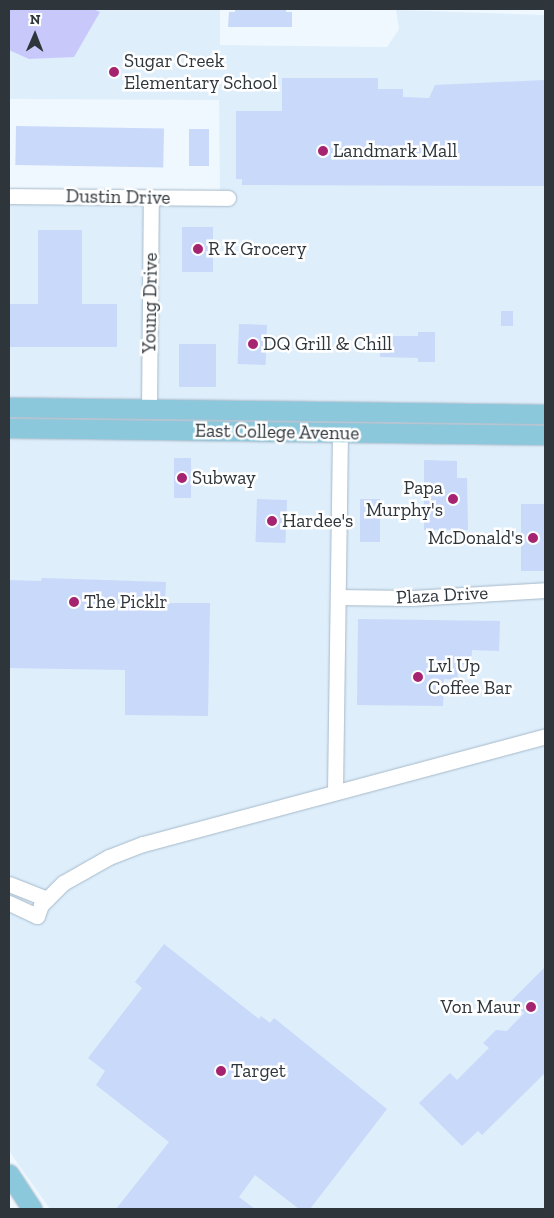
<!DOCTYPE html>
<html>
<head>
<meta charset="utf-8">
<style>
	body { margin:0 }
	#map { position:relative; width:554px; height:1218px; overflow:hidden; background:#f0f8ff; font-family:"Zilla Slab",serif }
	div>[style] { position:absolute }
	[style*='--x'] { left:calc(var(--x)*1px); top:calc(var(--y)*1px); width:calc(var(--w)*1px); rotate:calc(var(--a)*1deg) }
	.built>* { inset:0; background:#deeefb }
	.green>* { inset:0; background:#c9c8fb }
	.building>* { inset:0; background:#c9d9fa; transform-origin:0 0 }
	.roads { filter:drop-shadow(0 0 1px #a6b9c9) drop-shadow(0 0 1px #a6b9c9) }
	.minor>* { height:15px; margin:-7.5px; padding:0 7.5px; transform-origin:7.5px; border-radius:7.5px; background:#fff }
	.major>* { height:19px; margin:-9.5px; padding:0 9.5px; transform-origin:9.5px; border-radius:9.5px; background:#8cc8dc }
	.dots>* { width:14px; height:14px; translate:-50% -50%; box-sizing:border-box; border:2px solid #fff; border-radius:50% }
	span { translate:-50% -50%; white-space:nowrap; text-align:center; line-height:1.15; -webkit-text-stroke:5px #fff; paint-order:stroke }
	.poi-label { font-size:19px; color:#2e363c }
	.left { translate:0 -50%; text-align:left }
	.right { translate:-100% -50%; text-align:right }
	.street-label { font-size:19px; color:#2e363c }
	.frame { position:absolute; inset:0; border:10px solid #2e363c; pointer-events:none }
	.north { position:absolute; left:10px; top:10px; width:50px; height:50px; -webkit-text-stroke:4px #fff; paint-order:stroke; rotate:1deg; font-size:14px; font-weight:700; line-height:20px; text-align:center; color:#2e363c }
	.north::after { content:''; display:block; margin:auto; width:18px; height:22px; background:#2e363c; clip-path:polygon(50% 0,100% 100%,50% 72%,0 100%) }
</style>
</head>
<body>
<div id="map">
	<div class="built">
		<div style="clip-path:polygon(9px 9px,220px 9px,220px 45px,387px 47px,399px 29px,396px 10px,545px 15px,545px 407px,9px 399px,9px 203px,220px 204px,219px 100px,9px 99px)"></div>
		<div style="clip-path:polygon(9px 435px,545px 443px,545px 1209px,50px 1209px,18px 1164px,9px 1150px)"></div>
	</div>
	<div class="green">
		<div style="clip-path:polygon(9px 9px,93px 9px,100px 12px,74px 57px,29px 59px,9px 50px)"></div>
	</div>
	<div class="building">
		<div style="clip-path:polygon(235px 9px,286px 9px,286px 12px,292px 12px,292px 27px,228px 27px,229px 12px,235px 12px)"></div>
		<div style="clip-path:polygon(282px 78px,378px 78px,378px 89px,403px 89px,403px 97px,429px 98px,435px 85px,545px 80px,545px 186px,242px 185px,242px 179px,236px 179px,236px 111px,282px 111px)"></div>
		<div style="left:16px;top:126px;width:148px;height:39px;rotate:1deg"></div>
		<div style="left:189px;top:129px;width:20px;height:37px"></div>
		<div style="left:182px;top:227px;width:31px;height:45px"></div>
		<div style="clip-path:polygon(38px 230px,82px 230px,82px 304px,117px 304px,117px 347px,9px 347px,9px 304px,38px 304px)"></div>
		<div style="left:501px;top:311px;width:12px;height:15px"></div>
		<div style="left:239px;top:324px;width:28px;height:40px;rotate:2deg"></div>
		<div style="clip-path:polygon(418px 332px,435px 332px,435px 362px,418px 362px,418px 358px,380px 357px,380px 336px,418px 336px)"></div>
		<div style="left:179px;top:344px;width:37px;height:43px"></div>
		<div style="left:174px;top:458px;width:17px;height:40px"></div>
		<div style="clip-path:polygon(424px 460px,457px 461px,457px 478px,467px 478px,468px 530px,424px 530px)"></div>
		<div style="left:257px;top:499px;width:30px;height:43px;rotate:2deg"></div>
		<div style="left:360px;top:499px;width:20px;height:43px"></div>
		<div style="left:545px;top:504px;width:67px;height:24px;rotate:90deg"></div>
		<div style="clip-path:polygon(42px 578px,166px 582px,165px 603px,210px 603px,208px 716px,125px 715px,125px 670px,9px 668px,9px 580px,41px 581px)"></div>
		<div style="clip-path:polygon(358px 619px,500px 621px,499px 651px,472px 650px,471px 665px,457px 664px,458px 680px,444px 679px,443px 706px,357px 705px)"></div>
		<div style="clip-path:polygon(164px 944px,259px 1019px,261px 1016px,270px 1023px,274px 1018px,387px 1109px,310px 1209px,299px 1209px,255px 1175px,239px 1197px,255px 1209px,116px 1209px,169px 1142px,96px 1085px,105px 1071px,88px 1058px,142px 988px,135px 982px)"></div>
		<div style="clip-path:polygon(545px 967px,545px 1073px,482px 1135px,478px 1131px,462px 1146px,419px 1103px,450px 1073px,457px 1080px,489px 1048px,483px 1043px,496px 1030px,507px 1031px,524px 1013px,511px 1001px)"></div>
	</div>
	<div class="roads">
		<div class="minor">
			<div style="--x:9;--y:196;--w:219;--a:0.5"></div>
			<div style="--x:149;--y:409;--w:212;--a:-89.5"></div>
			<div style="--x:338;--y:597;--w:74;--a:0.8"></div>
			<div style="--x:412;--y:598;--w:133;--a:-3.4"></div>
			<div style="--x:335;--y:791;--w:359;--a:-89.2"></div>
			<div style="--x:9;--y:884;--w:41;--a:21.5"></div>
			<div style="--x:9;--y:903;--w:31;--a:25"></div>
			<div style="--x:37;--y:916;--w:12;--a:-70"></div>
			<div style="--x:41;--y:905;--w:31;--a:-45"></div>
			<div style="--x:63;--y:883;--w:53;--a:-29.5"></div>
			<div style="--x:109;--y:857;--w:36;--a:-21"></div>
			<div style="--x:143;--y:844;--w:416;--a:-15"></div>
		</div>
		<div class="major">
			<div style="--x:9;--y:407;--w:536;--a:0.75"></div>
			<div style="--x:9;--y:428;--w:536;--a:0.75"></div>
			<div style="--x:9;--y:1174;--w:42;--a:56.7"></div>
		</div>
	</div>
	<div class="dots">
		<div style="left:114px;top:72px;background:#a62370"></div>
		<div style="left:323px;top:151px;background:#a62370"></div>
		<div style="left:198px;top:249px;background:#a62370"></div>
		<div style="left:253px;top:344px;background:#a62370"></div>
		<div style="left:182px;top:478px;background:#a62370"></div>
		<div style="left:453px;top:499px;background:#a62370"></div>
		<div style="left:272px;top:521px;background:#a62370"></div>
		<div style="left:533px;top:538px;background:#a62370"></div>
		<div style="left:74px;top:602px;background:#a62370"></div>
		<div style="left:418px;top:677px;background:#a62370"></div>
		<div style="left:531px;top:1007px;background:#a62370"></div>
		<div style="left:221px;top:1071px;background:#a62370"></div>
	</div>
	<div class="poi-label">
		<span class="left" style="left:124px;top:72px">Sugar Creek<br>Elementary School</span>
		<span class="left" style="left:333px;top:151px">Landmark Mall</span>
		<span class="left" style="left:208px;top:249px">R K Grocery</span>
		<span class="left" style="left:263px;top:344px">DQ Grill &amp; Chill</span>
		<span class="left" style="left:192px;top:478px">Subway</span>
		<span class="right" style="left:443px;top:499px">Papa<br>Murphy's</span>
		<span class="left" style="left:282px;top:521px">Hardee's</span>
		<span class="right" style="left:523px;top:538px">McDonald's</span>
		<span class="left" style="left:84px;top:602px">The Picklr</span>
		<span class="left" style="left:428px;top:677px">Lvl Up<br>Coffee Bar</span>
		<span class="right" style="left:521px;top:1007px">Von Maur</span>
		<span class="left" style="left:231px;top:1071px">Target</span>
	</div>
	<div class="street-label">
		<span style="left:118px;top:197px;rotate:1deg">Dustin Drive</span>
		<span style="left:150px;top:303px;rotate:-89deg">Young Drive</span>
		<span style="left:277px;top:432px;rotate:1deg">East College Avenue</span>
		<span style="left:442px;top:595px;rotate:-3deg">Plaza Drive</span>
	</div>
	<div class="frame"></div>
	<div class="north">N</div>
</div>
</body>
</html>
